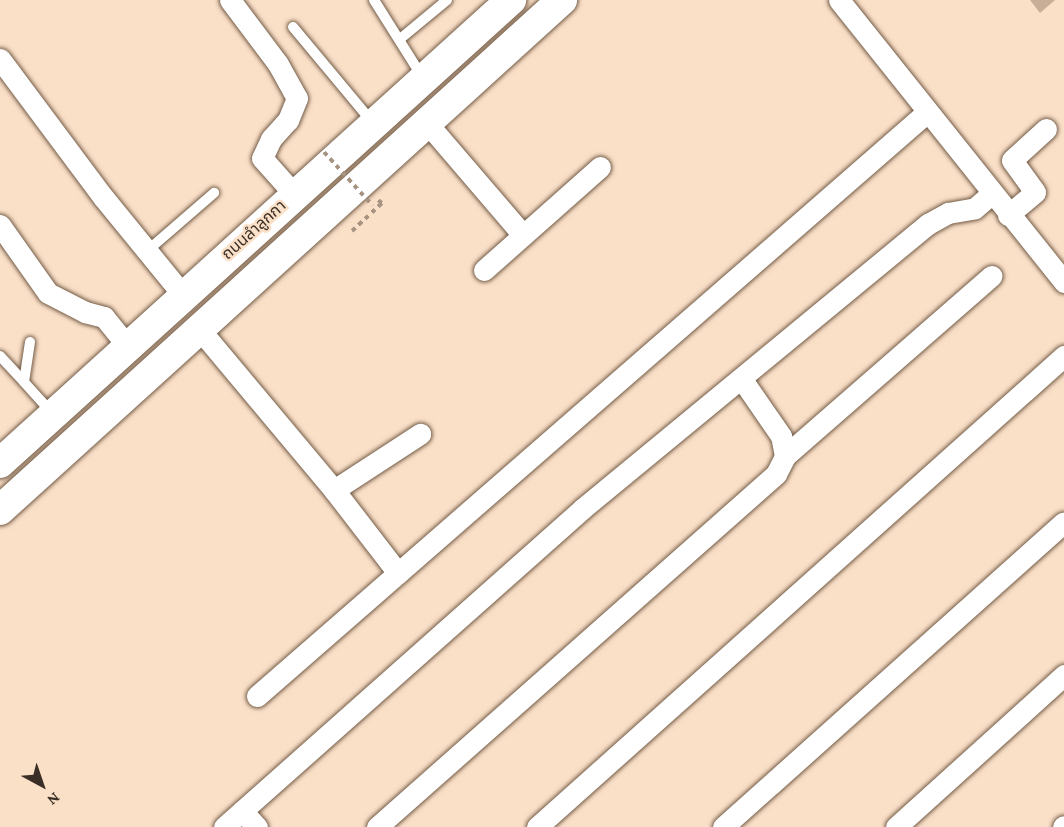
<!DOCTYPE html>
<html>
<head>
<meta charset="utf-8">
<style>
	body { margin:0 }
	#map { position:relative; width:1064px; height:827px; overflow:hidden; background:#fbe0c8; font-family:"Crimson Pro","Noto Sans Thai",serif }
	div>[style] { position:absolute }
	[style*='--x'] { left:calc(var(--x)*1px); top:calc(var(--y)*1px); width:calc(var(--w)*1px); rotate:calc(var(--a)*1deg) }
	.building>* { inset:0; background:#c8ae97 }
	.path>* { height:4px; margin-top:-2px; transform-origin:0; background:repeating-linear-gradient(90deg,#a79382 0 4.5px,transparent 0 9px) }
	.roads { filter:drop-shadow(0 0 2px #725b46) drop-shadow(0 0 2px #725b46) }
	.service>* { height:10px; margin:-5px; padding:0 5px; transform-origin:5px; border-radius:5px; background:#fff }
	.minor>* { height:21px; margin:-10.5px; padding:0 10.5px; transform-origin:10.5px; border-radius:10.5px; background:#fff }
	.secondary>* { height:30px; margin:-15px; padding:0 15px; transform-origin:15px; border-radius:15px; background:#fff }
	.path-bridge>* { height:4px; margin-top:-2px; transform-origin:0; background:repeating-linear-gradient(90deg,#a79382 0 4.5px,transparent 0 9px) }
	span { translate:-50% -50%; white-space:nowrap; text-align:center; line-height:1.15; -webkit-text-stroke:5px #fbe0c8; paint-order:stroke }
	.street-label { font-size:16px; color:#3a2f26 }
	.north { position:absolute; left:12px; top:755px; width:60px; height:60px; -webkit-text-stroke:4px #fbe0c8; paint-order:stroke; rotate:140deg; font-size:16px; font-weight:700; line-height:24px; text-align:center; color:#3a2f26 }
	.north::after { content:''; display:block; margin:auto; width:21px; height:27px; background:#3a2f26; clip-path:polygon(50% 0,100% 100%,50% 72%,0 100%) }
</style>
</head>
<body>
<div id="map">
	<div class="building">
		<div style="clip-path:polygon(1030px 0,1055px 0,1040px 13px)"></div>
	</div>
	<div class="path">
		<div style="--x:352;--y:231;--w:41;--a:-43"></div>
		<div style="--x:382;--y:203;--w:5;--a:-143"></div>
	</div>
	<div class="roads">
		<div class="service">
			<div style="--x:374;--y:0;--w:92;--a:57.9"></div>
			<div style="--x:293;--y:27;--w:125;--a:50.2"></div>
			<div style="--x:400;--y:39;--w:61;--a:-39.7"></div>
			<div style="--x:147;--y:251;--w:89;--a:-40.9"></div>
			<div style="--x:30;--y:342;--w:40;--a:98.5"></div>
			<div style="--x:24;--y:382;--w:42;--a:47.9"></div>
			<div style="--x:0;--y:356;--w:35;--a:47"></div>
		</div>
		<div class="minor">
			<div style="--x:230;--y:0;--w:80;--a:53.1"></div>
			<div style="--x:278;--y:64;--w:39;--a:61"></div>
			<div style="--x:297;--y:98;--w:24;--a:112"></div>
			<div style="--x:288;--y:120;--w:25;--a:132"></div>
			<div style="--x:271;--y:139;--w:21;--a:115"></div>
			<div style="--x:262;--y:158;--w:48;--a:48.4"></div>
			<div style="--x:839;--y:0;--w:361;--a:51.4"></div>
			<div style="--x:0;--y:59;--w:172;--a:53.3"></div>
			<div style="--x:103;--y:197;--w:127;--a:50.8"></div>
			<div style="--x:427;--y:123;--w:146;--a:49.4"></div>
			<div style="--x:1008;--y:215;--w:35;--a:-40"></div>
			<div style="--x:1035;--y:192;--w:39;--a:-126"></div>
			<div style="--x:1012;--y:160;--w:46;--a:-42.4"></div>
			<div style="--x:0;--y:225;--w:83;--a:54.8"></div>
			<div style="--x:48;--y:293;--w:42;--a:27.2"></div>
			<div style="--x:85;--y:312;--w:20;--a:15"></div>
			<div style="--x:104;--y:317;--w:36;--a:51"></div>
			<div style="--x:484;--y:270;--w:155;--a:-41.6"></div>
			<div style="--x:201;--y:331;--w:207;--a:50.1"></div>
			<div style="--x:334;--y:490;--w:105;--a:52.4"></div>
			<div style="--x:785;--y:456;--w:274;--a:-41.1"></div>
			<div style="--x:334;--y:490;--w:103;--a:-33.1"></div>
			<div style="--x:257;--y:696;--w:887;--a:-41.07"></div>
			<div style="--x:242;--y:811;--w:22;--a:47"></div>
			<div style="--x:224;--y:827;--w:479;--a:-41.6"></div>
			<div style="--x:582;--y:509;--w:448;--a:-39.5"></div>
			<div style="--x:928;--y:224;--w:23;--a:-29"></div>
			<div style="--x:948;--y:213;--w:27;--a:-10"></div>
			<div style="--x:975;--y:208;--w:21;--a:-41"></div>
			<div style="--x:377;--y:827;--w:533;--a:-41.5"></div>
			<div style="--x:776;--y:474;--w:20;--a:-63"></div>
			<div style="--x:785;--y:456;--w:20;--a:-101"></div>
			<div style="--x:781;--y:436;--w:70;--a:-124.6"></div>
			<div style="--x:537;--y:827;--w:707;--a:-41.79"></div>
			<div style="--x:723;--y:827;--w:457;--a:-41.8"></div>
			<div style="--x:896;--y:827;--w:227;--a:-42.1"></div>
			<div style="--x:1063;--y:827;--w:1;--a:-45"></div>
		</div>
		<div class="secondary">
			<div style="--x:0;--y:463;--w:690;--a:-42.18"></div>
			<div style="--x:0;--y:510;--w:759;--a:-42.22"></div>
		</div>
	</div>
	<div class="path-bridge">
		<div style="--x:324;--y:152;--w:72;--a:47.8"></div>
	</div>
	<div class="street-label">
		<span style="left:254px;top:230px;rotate:-42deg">ถนนลำลูกกา</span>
	</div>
	<div class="north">N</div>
</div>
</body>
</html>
